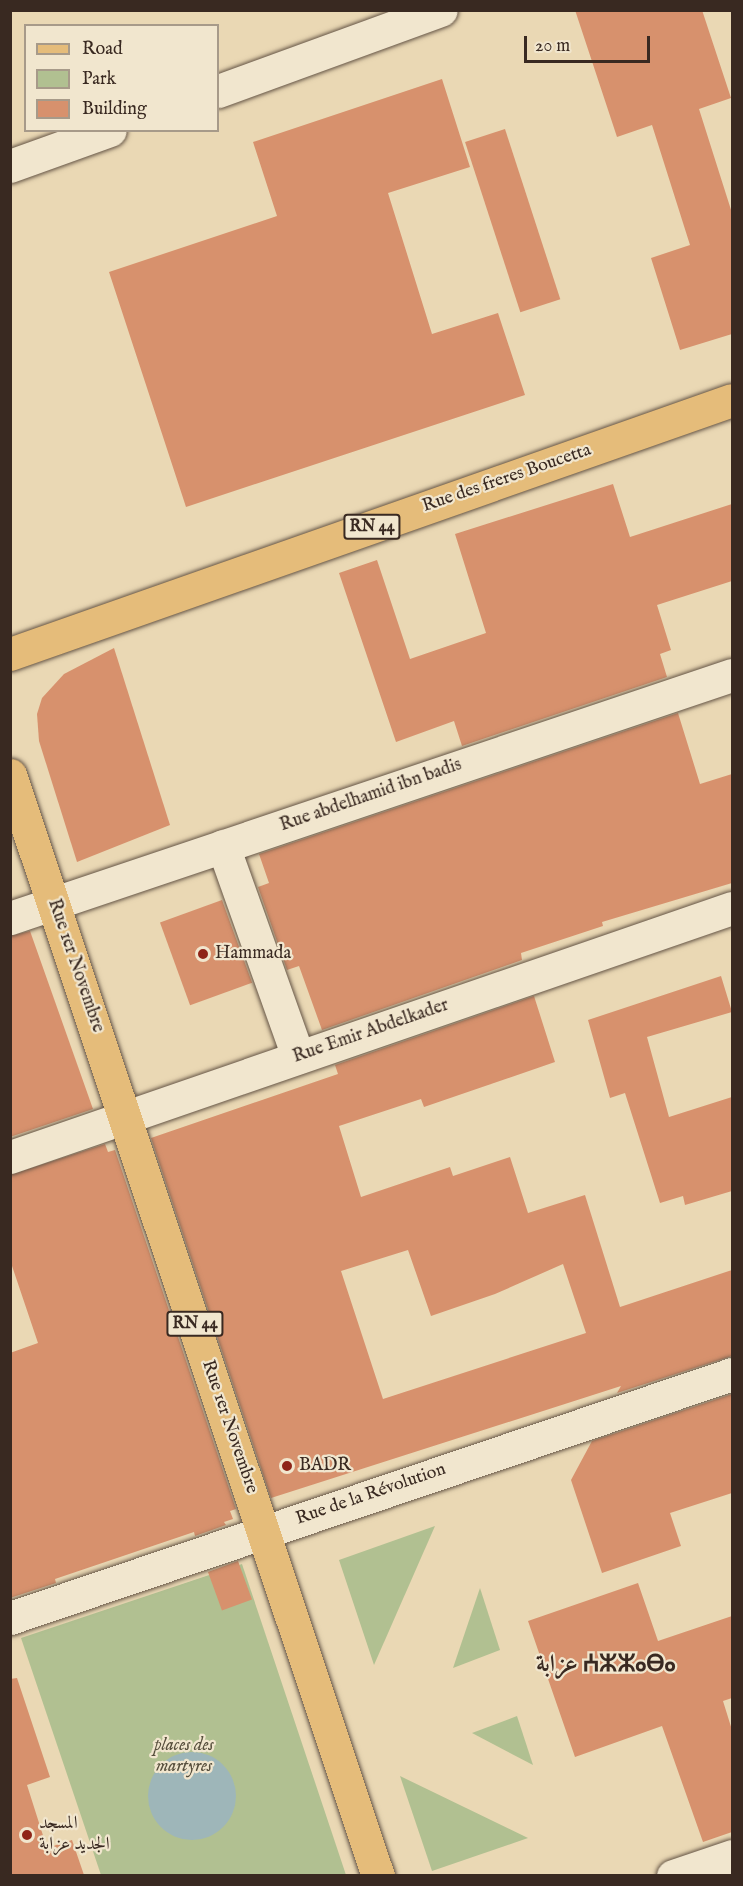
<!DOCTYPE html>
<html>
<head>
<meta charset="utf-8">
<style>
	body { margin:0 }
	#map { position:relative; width:743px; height:1886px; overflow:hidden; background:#ead8b4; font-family:"IM FELL English",Amiri,"Noto Sans Tifinagh",serif }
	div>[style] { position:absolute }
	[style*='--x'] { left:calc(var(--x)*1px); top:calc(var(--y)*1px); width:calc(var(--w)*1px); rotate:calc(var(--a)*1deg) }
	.green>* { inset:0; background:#b1c091 }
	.water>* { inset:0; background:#9eb6b9 }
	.round { border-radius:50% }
	.building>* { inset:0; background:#d7916d; transform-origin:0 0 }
	.roads { filter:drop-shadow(0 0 2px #655546) drop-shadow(0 0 2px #655546) }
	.minor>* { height:33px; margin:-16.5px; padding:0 16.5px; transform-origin:16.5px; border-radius:16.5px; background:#f1e6ce }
	.primary>* { height:33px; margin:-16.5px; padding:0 16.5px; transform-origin:16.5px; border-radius:16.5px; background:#e5bc7a }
	.dots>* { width:16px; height:16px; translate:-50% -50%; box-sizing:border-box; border:3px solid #f1e6ce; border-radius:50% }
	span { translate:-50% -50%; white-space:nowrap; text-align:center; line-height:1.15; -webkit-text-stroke:4.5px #f1e6ce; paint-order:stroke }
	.shield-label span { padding:2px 4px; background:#f1e6ce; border:2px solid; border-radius:4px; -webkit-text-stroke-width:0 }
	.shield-label { font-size:16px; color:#392921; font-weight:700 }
	.street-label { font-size:18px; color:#392921 }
	.poi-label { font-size:18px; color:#392921 }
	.left { translate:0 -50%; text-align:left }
	.park-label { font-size:18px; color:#574f3d; font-style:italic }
	.district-label { font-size:24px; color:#392921; font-weight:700 }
	.frame { position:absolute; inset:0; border:12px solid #392921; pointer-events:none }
	.legend { position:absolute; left:24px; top:24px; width:195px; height:108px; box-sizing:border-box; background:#f1e6ce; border:2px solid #a79a89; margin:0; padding:8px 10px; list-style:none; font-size:18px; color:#392921 }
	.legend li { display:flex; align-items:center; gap:12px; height:30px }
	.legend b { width:30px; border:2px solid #a79a89 }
	.scale { position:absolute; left:524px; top:36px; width:126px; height:27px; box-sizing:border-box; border:3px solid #392921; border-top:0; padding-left:8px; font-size:18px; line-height:21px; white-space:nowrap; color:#392921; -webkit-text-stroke:4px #f1e6ce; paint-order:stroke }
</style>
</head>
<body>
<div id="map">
	<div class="green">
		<div style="clip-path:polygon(435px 1526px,374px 1665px,339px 1560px)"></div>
		<div style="clip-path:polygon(242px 1564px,346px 1875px,101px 1875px,21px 1638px)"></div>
		<div style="clip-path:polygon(480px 1588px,500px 1650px,453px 1668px)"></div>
		<div style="clip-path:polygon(517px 1716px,533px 1765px,472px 1733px)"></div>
		<div style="clip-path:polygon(400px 1776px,528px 1838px,432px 1871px)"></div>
	</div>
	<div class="water">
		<div class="round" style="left:148px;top:1752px;width:88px;height:88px"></div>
	</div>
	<div class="building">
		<div style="clip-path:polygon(575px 10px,702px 10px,731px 98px,699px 109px,732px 213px,732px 334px,680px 350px,651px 258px,690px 245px,652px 125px,617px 137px)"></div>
		<div style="clip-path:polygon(442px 79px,470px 167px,388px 193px,432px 334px,498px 313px,525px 395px,186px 507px,109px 272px,277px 216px,253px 142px)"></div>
		<div style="left:505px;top:129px;width:179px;height:42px;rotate:72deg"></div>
		<div style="clip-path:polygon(613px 484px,630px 537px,732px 504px,732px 581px,657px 605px,671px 650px,660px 654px,667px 677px,462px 746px,454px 721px,396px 742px,339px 573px,377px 560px,410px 659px,486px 633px,455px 534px)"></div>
		<div style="clip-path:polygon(114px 648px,170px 825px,77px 862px,39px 741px,37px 714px,42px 698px,64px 674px)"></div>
		<div style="clip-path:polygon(678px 713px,700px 784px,732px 774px,732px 883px,602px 922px,603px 926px,521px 953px,522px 960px,322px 1030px,299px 966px,287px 970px,258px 887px,269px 883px,259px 854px)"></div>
		<div style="left:222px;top:900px;width:88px;height:66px;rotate:70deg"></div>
		<div style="clip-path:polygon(30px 931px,93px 1109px,10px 1137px,10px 936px)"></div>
		<div style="clip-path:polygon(721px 976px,732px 1012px,647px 1037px,669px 1117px,732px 1097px,732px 1191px,685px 1205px,683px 1196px,660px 1203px,625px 1093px,610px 1098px,588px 1020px)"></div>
		<div style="clip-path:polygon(evenodd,534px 996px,555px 1062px,424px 1107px,421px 1099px,339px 1126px,361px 1197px,450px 1167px,453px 1176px,510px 1157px,528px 1213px,585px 1195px,620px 1307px,732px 1270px,732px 1356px,617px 1393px,621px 1386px,271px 1498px,151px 1138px,338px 1074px,335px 1065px,534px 996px,408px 1250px,431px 1316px,495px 1294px,563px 1264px,586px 1333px,383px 1399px,341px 1271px,408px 1250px)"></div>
		<div style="clip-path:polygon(105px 1144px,108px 1152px,115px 1150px,236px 1509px,230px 1511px,233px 1519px,224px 1522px,226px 1525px,195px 1536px,194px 1532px,55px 1579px,56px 1583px,10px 1598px,10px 1353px,38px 1343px,10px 1260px,10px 1175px)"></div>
		<div style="clip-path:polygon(732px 1394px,732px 1493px,670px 1513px,681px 1546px,602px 1573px,571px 1480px,592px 1441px)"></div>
		<div style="left:238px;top:1561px;width:41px;height:32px;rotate:70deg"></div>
		<div style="clip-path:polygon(638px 1583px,658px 1641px,732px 1616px,732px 1698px,723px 1701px,732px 1730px,732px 1832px,703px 1842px,662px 1726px,575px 1757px,528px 1621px)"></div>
		<div style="clip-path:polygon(17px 1678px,50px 1777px,27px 1785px,47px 1848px,72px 1840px,84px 1875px,10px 1875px,10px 1679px)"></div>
	</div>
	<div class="roads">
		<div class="minor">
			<div style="--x:218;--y:91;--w:237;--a:-20"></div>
			<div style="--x:10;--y:166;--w:106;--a:-19.8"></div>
			<div style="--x:223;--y:846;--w:224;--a:70.4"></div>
			<div style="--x:10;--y:918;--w:762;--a:-18.6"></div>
			<div style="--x:10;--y:1157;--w:764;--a:-19.03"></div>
			<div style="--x:10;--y:1618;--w:762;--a:-18.67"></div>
			<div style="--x:673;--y:1876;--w:62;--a:-18.7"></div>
		</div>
		<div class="primary">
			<div style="--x:10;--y:654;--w:765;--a:-19.38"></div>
			<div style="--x:10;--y:775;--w:1161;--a:71.52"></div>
		</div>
	</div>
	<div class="dots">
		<div style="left:203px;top:954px;background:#8f2418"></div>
		<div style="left:287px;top:1466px;background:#8f2418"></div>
		<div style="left:27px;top:1835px;background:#8f2418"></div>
	</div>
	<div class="shield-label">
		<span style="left:372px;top:527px">RN 44</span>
		<span style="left:195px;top:1324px">RN 44</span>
	</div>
	<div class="street-label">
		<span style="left:507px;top:479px;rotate:-19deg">Rue des freres Boucetta</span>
		<span style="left:371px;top:796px;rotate:-19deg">Rue abdelhamid ibn badis</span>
		<span style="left:75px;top:966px;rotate:71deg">Rue 1er Novembre</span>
		<span style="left:371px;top:1032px;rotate:-19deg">Rue Emir Abdelkader</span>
		<span style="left:229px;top:1427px;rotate:71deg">Rue 1er Novembre</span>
		<span style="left:371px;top:1495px;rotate:-19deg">Rue de la Révolution</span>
	</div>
	<div class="poi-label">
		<span class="left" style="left:215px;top:954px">Hammada</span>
		<span class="left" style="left:299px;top:1466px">BADR</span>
		<span class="left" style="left:39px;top:1835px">المسجد<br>الجديد عزابة</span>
	</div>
	<div class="park-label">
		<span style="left:184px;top:1757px">places des<br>martyres</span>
	</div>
	<div class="district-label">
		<span style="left:606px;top:1665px">عزابة ⵄⵣⵣⴰⴱⴰ</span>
	</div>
	<div class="frame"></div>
	<ul class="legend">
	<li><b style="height:8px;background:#e5bc7a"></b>Road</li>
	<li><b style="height:16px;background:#b1c091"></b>Park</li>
	<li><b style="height:16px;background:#d7916d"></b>Building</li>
	</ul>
	<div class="scale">20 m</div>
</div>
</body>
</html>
